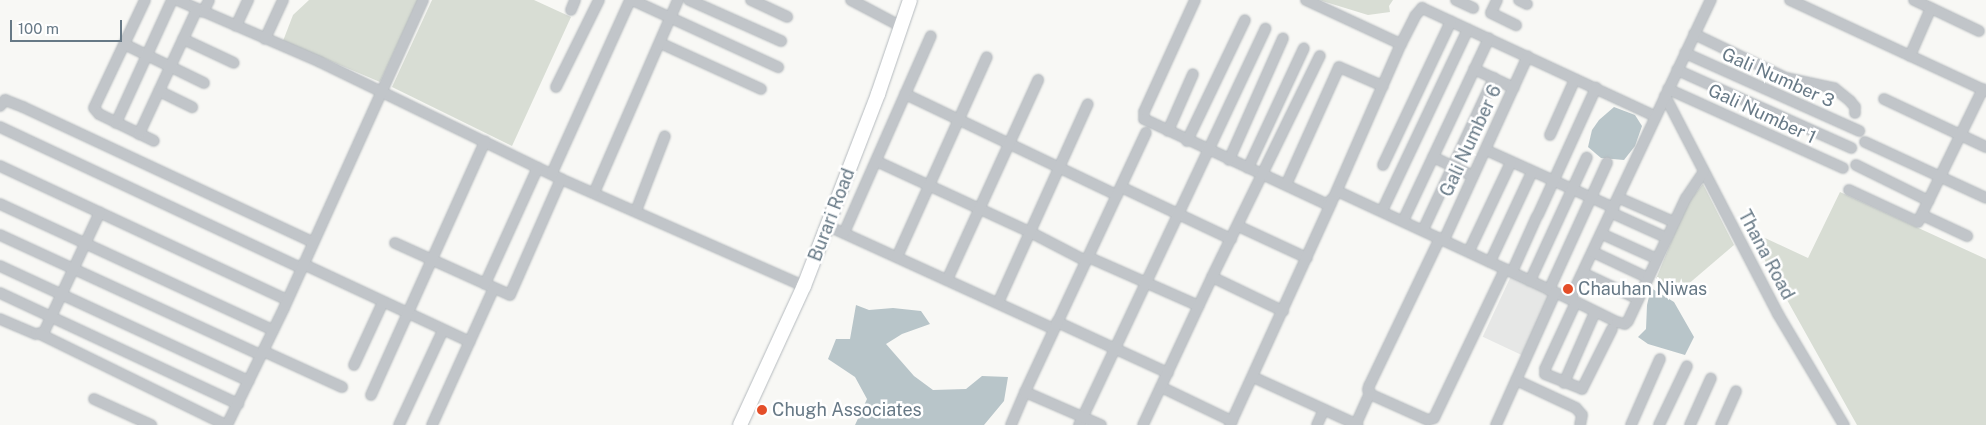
<!DOCTYPE html>
<html>
<head>
<meta charset="utf-8">
<style>
	body { margin:0 }
	#map { position:relative; width:1986px; height:425px; overflow:hidden; background:#f8f8f5; font-family:"Public Sans",sans-serif }
	div>[style] { position:absolute }
	[style*='--x'] { left:calc(var(--x)*1px); top:calc(var(--y)*1px); width:calc(var(--w)*1px); rotate:calc(var(--a)*1deg) }
	.built>* { inset:0; background:#e6e7e6; transform-origin:0 0 }
	.green>* { inset:0; background:#d8ddd4 }
	.water>* { inset:0; background:#b8c5c9 }
	.roads { filter:drop-shadow(0 0 1px #b4b9bd) drop-shadow(0 0 1px #b4b9bd) }
	.minor>* { height:10px; margin:-5px; padding:0 5px; transform-origin:5px; border-radius:5px; background:#c1c5c9 }
	.major>* { height:14px; margin:-7px; padding:0 7px; transform-origin:7px; border-radius:7px; background:#fff }
	.dots>* { width:14px; height:14px; translate:-50% -50%; box-sizing:border-box; border:2px solid #fff; border-radius:50% }
	span { translate:-50% -50%; white-space:nowrap; text-align:center; line-height:1.15; -webkit-text-stroke:5px #fff; paint-order:stroke }
	.street-label { font-size:18px; color:#677986 }
	.poi-label { font-size:18px; color:#677986 }
	.left { translate:0 -50%; text-align:left }
	.scale { position:absolute; left:10px; top:20px; width:112px; height:22px; box-sizing:border-box; border:2px solid #677986; border-top:0; padding-left:6px; font-size:15px; line-height:18px; white-space:nowrap; color:#677986; -webkit-text-stroke:4px #fff; paint-order:stroke }
</style>
</head>
<body>
<div id="map">
	<div class="built">
		<div style="left:1511px;top:276px;width:43px;height:67px;rotate:25deg"></div>
	</div>
	<div class="green">
		<div style="clip-path:polygon(309px 0,418px 0,380px 82px,283px 41px,293px 15px)"></div>
		<div style="clip-path:polygon(432px 0,534px 0,571px 17px,512px 146px,392px 87px)"></div>
		<div style="clip-path:polygon(1319px 0,1393px 0,1389px 6px,1390px 12px,1368px 15px)"></div>
		<div style="clip-path:polygon(1703px 184px,1734px 245px,1679px 292px,1656px 279px,1686px 205px)"></div>
		<div style="clip-path:polygon(1840px 192px,1986px 259px,1986px 425px,1857px 425px,1748px 230px,1808px 258px)"></div>
	</div>
	<div class="water">
		<div style="clip-path:polygon(1614px 107px,1635px 115px,1642px 126px,1635px 146px,1624px 160px,1601px 158px,1588px 147px,1592px 130px,1599px 120px)"></div>
		<div style="clip-path:polygon(1651px 288px,1674px 302px,1694px 337px,1685px 355px,1648px 344px,1638px 337px,1646px 329px,1647px 305px)"></div>
		<div style="clip-path:polygon(856px 305px,869px 310px,893px 308px,921px 311px,930px 324px,902px 334px,886px 344px,914px 376px,933px 390px,966px 389px,982px 376px,1008px 377px,1004px 401px,984px 425px,855px 425px,867px 399px,855px 377px,828px 359px,836px 339px,850px 339px)"></div>
	</div>
	<div class="roads">
		<div class="minor">
			<div style="--x:145;--y:0;--w:119;--a:115.3"></div>
			<div style="--x:94;--y:108;--w:8;--a:50"></div>
			<div style="--x:99;--y:114;--w:61;--a:26.1"></div>
			<div style="--x:177;--y:0;--w:156;--a:23.4"></div>
			<div style="--x:320;--y:62;--w:268;--a:25.9"></div>
			<div style="--x:561;--y:179;--w:266;--a:23.8"></div>
			<div style="--x:632;--y:0;--w:161;--a:24.7"></div>
			<div style="--x:689;--y:0;--w:101;--a:24"></div>
			<div style="--x:751;--y:0;--w:40;--a:25"></div>
			<div style="--x:851;--y:0;--w:58;--a:27.9"></div>
			<div style="--x:1195;--y:0;--w:123;--a:114.5"></div>
			<div style="--x:1144;--y:112;--w:7;--a:90"></div>
			<div style="--x:1144;--y:119;--w:199;--a:25"></div>
			<div style="--x:1324;--y:203;--w:4;--a:0"></div>
			<div style="--x:1328;--y:203;--w:8;--a:-45"></div>
			<div style="--x:1334;--y:197;--w:167;--a:-66.4"></div>
			<div style="--x:1401;--y:44;--w:31;--a:-63"></div>
			<div style="--x:1415;--y:16;--w:11;--a:-49"></div>
			<div style="--x:1422;--y:8;--w:257;--a:24.9"></div>
			<div style="--x:1306;--y:0;--w:105;--a:24.9"></div>
			<div style="--x:1456;--y:0;--w:19;--a:25"></div>
			<div style="--x:1497;--y:0;--w:14;--a:115"></div>
			<div style="--x:1491;--y:13;--w:28;--a:26"></div>
			<div style="--x:1519;--y:0;--w:9;--a:27"></div>
			<div style="--x:1790;--y:0;--w:216;--a:24.9"></div>
			<div style="--x:1914;--y:0;--w:72;--a:25.5"></div>
			<div style="--x:571;--y:10;--w:11;--a:-68"></div>
			<div style="--x:203;--y:12;--w:13;--a:-63"></div>
			<div style="--x:236;--y:26;--w:29;--a:-65"></div>
			<div style="--x:1694;--y:34;--w:102;--a:25.6"></div>
			<div style="--x:1786;--y:78;--w:49;--a:11.8"></div>
			<div style="--x:1834;--y:88;--w:21;--a:39"></div>
			<div style="--x:1850;--y:101;--w:8;--a:50"></div>
			<div style="--x:1855;--y:107;--w:6;--a:90"></div>
			<div style="--x:183;--y:39;--w:56;--a:25.2"></div>
			<div style="--x:265;--y:39;--w:43;--a:-65.2"></div>
			<div style="--x:660;--y:43;--w:111;--a:24.5"></div>
			<div style="--x:124;--y:44;--w:89;--a:26"></div>
			<div style="--x:1685;--y:53;--w:191;--a:24.1"></div>
			<div style="--x:1910;--y:56;--w:52;--a:-66.4"></div>
			<div style="--x:1474;--y:69;--w:44;--a:25.4"></div>
			<div style="--x:1677;--y:70;--w:191;--a:24.1"></div>
			<div style="--x:556;--y:87;--w:97;--a:-63.7"></div>
			<div style="--x:1668;--y:89;--w:192;--a:24.3"></div>
			<div style="--x:159;--y:91;--w:37;--a:26"></div>
			<div style="--x:905;--y:94;--w:235;--a:25.5"></div>
			<div style="--x:1665;--y:96;--w:246;--a:62.6"></div>
			<div style="--x:1778;--y:314;--w:129;--a:59.3"></div>
			<div style="--x:1884;--y:99;--w:113;--a:25.2"></div>
			<div style="--x:0;--y:106;--w:8;--a:-50"></div>
			<div style="--x:5;--y:100;--w:19;--a:21"></div>
			<div style="--x:23;--y:107;--w:320;--a:25"></div>
			<div style="--x:116;--y:123;--w:135;--a:-65.5"></div>
			<div style="--x:0;--y:127;--w:332;--a:25.1"></div>
			<div style="--x:1168;--y:131;--w:62;--a:-66.3"></div>
			<div style="--x:139;--y:134;--w:138;--a:-65.1"></div>
			<div style="--x:1550;--y:135;--w:61;--a:-65.9"></div>
			<div style="--x:1187;--y:141;--w:134;--a:-64.4"></div>
			<div style="--x:1865;--y:142;--w:133;--a:24.8"></div>
			<div style="--x:1488;--y:151;--w:138;--a:24.3"></div>
			<div style="--x:1433;--y:157;--w:44;--a:25.4"></div>
			<div style="--x:1229;--y:160;--w:133;--a:-66.1"></div>
			<div style="--x:876;--y:161;--w:170;--a:24.8"></div>
			<div style="--x:1030;--y:232;--w:63;--a:27.4"></div>
			<div style="--x:1383;--y:165;--w:159;--a:-64.7"></div>
			<div style="--x:1856;--y:165;--w:81;--a:26.3"></div>
			<div style="--x:0;--y:166;--w:317;--a:25"></div>
			<div style="--x:1248;--y:168;--w:132;--a:-65"></div>
			<div style="--x:552;--y:173;--w:190;--a:-65.7"></div>
			<div style="--x:1286;--y:185;--w:129;--a:-65.8"></div>
			<div style="--x:1339;--y:67;--w:48;--a:23.4"></div>
			<div style="--x:1121;--y:187;--w:122;--a:25.3"></div>
			<div style="--x:1849;--y:190;--w:76;--a:24.9"></div>
			<div style="--x:1918;--y:222;--w:148;--a:-64"></div>
			<div style="--x:1337;--y:191;--w:257;--a:24.9"></div>
			<div style="--x:1570;--y:299;--w:331;--a:-64.8"></div>
			<div style="--x:594;--y:193;--w:210;--a:-66.5"></div>
			<div style="--x:1619;--y:198;--w:60;--a:23.6"></div>
			<div style="--x:0;--y:204;--w:301;--a:24.8"></div>
			<div style="--x:636;--y:211;--w:80;--a:-68.9"></div>
			<div style="--x:1382;--y:211;--w:201;--a:-64.7"></div>
			<div style="--x:1612;--y:213;--w:60;--a:24.4"></div>
			<div style="--x:1538;--y:215;--w:140;--a:-65.5"></div>
			<div style="--x:1922;--y:215;--w:50;--a:25"></div>
			<div style="--x:1403;--y:221;--w:202;--a:-64.8"></div>
			<div style="--x:828;--y:226;--w:248;--a:24.5"></div>
			<div style="--x:1238;--y:226;--w:76;--a:24.9"></div>
			<div style="--x:1423;--y:230;--w:168;--a:-65"></div>
			<div style="--x:844;--y:233;--w:215;--a:-66.2"></div>
			<div style="--x:1602;--y:234;--w:60;--a:24.4"></div>
			<div style="--x:0;--y:235;--w:287;--a:24.7"></div>
			<div style="--x:1440;--y:238;--w:164;--a:115.6"></div>
			<div style="--x:1369;--y:386;--w:4;--a:104"></div>
			<div style="--x:1368;--y:390;--w:6;--a:51"></div>
			<div style="--x:1372;--y:395;--w:61;--a:24.1"></div>
			<div style="--x:1428;--y:420;--w:6;--a:-18"></div>
			<div style="--x:1434;--y:418;--w:165;--a:-64.5"></div>
			<div style="--x:1444;--y:240;--w:202;--a:-65.5"></div>
			<div style="--x:395;--y:243;--w:126;--a:24.3"></div>
			<div style="--x:510;--y:295;--w:127;--a:-66.3"></div>
			<div style="--x:1469;--y:251;--w:98;--a:-64.7"></div>
			<div style="--x:1593;--y:252;--w:61;--a:25.3"></div>
			<div style="--x:897;--y:257;--w:219;--a:-65.8"></div>
			<div style="--x:1088;--y:257;--w:121;--a:23.8"></div>
			<div style="--x:1490;--y:262;--w:99;--a:-65"></div>
			<div style="--x:303;--y:264;--w:184;--a:25"></div>
			<div style="--x:0;--y:266;--w:274;--a:24.8"></div>
			<div style="--x:1512;--y:272;--w:61;--a:-65.9"></div>
			<div style="--x:1583;--y:273;--w:61;--a:25.3"></div>
			<div style="--x:1212;--y:277;--w:79;--a:25.6"></div>
			<div style="--x:947;--y:280;--w:220;--a:-65.5"></div>
			<div style="--x:1530;--y:281;--w:136;--a:-65.3"></div>
			<div style="--x:485;--y:284;--w:128;--a:-65.6"></div>
			<div style="--x:1549;--y:290;--w:140;--a:-65.5"></div>
			<div style="--x:0;--y:293;--w:263;--a:25"></div>
			<div style="--x:1570;--y:299;--w:52;--a:26.1"></div>
			<div style="--x:1617;--y:322;--w:8;--a:14"></div>
			<div style="--x:1625;--y:324;--w:4;--a:-45"></div>
			<div style="--x:1628;--y:321;--w:136;--a:-64.8"></div>
			<div style="--x:1686;--y:198;--w:32;--a:-56"></div>
			<div style="--x:1576;--y:302;--w:74;--a:114.8"></div>
			<div style="--x:1545;--y:369;--w:5;--a:90"></div>
			<div style="--x:1545;--y:374;--w:40;--a:22"></div>
			<div style="--x:1582;--y:389;--w:67;--a:-63.4"></div>
			<div style="--x:998;--y:303;--w:218;--a:-65.7"></div>
			<div style="--x:0;--y:319;--w:39;--a:23"></div>
			<div style="--x:36;--y:334;--w:8;--a:-14"></div>
			<div style="--x:44;--y:332;--w:132;--a:-65"></div>
			<div style="--x:1057;--y:322;--w:122;--a:24.7"></div>
			<div style="--x:40;--y:334;--w:207;--a:26.1"></div>
			<div style="--x:263;--y:351;--w:87;--a:24.5"></div>
			<div style="--x:354;--y:365;--w:69;--a:-65.3"></div>
			<div style="--x:1253;--y:377;--w:115;--a:24.6"></div>
			<div style="--x:1516;--y:380;--w:66;--a:25"></div>
			<div style="--x:1576;--y:408;--w:9;--a:49"></div>
			<div style="--x:1582;--y:415;--w:10;--a:101"></div>
			<div style="--x:1564;--y:383;--w:77;--a:-66.4"></div>
			<div style="--x:1161;--y:387;--w:79;--a:25.6"></div>
			<div style="--x:371;--y:395;--w:278;--a:-65.8"></div>
			<div style="--x:94;--y:399;--w:63;--a:24.5"></div>
			<div style="--x:1356;--y:424;--w:34;--a:-66"></div>
			<div style="--x:227;--y:425;--w:130;--a:-64"></div>
			<div style="--x:284;--y:308;--w:338;--a:-65.7"></div>
			<div style="--x:399;--y:425;--w:105;--a:-65.1"></div>
			<div style="--x:432;--y:425;--w:150;--a:-65.7"></div>
			<div style="--x:1011;--y:425;--w:36;--a:-67"></div>
			<div style="--x:1079;--y:425;--w:438;--a:-64.8"></div>
			<div style="--x:1101;--y:425;--w:83;--a:-156.5"></div>
			<div style="--x:1025;--y:392;--w:286;--a:-65"></div>
			<div style="--x:1143;--y:425;--w:163;--a:-65"></div>
			<div style="--x:1212;--y:277;--w:246;--a:-64"></div>
			<div style="--x:1230;--y:425;--w:246;--a:-65.5"></div>
			<div style="--x:1317;--y:425;--w:17;--a:-66"></div>
			<div style="--x:1496;--y:425;--w:145;--a:-65.9"></div>
			<div style="--x:1631;--y:425;--w:72;--a:-66.3"></div>
			<div style="--x:1659;--y:425;--w:65;--a:-64.6"></div>
			<div style="--x:1690;--y:425;--w:51;--a:-65.9"></div>
			<div style="--x:1721;--y:425;--w:37;--a:-66"></div>
		</div>
		<div class="major">
			<div style="--x:740;--y:425;--w:153;--a:-65.3"></div>
			<div style="--x:804;--y:286;--w:206;--a:-68.9"></div>
			<div style="--x:878;--y:94;--w:99;--a:-71.2"></div>
		</div>
	</div>
	<div class="dots">
		<div style="left:1568px;top:289px;background:#e44e28"></div>
		<div style="left:762px;top:410px;background:#e44e28"></div>
	</div>
	<div class="street-label">
		<span style="left:1778px;top:78px;rotate:24deg">Gali Number 3</span>
		<span style="left:1762px;top:114px;rotate:25deg">Gali Number 1</span>
		<span style="left:1471px;top:141px;rotate:-65deg">Gali Number 6</span>
		<span style="left:832px;top:215px;rotate:-69deg">Burari Road</span>
		<span style="left:1766px;top:255px;rotate:62deg">Thana Road</span>
	</div>
	<div class="poi-label">
		<span class="left" style="left:1578px;top:289px">Chauhan Niwas</span>
		<span class="left" style="left:772px;top:410px">Chugh Associates</span>
	</div>
	<div class="scale">100 m</div>
</div>
</body>
</html>
